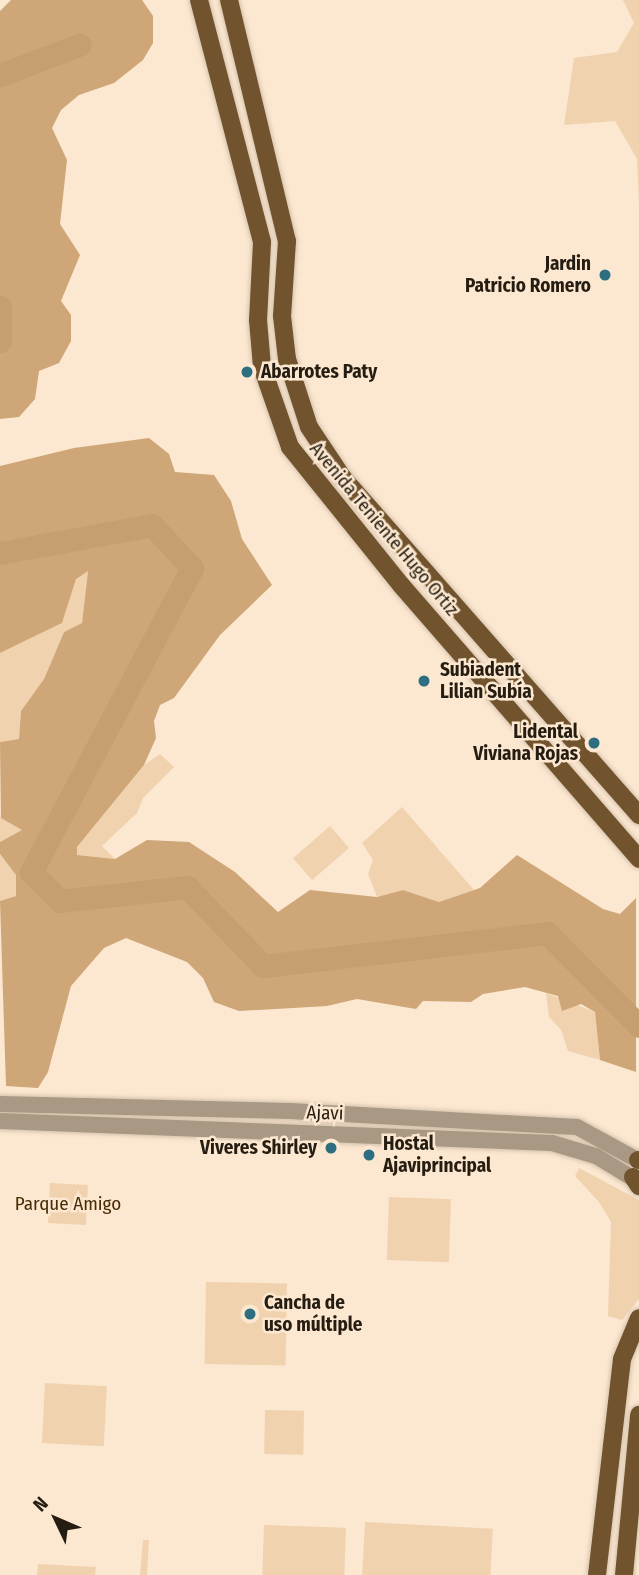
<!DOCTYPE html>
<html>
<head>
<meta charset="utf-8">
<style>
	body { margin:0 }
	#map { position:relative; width:639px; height:1575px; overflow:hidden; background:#fce7d0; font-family:"Fira Sans Condensed",sans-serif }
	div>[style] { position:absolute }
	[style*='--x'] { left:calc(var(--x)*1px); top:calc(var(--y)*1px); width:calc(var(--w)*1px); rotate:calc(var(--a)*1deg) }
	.green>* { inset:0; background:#f0d2af; transform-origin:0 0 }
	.forest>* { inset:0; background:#cea677 }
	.river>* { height:23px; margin:-11.5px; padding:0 11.5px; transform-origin:11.5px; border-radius:11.5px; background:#c69e6f }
	.roads { filter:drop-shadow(0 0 2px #d5c3ae) drop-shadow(0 0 2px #d5c3ae) }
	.minor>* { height:16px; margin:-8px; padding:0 8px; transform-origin:8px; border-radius:8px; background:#a99884 }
	.major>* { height:18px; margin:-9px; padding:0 9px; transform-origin:9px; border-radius:9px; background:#71532d }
	.dots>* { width:19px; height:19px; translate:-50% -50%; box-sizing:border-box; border:4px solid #fce7d0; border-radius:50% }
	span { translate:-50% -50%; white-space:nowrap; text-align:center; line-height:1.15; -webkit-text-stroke:5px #fce7d0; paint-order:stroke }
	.poi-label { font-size:19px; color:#261d12; font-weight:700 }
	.right { translate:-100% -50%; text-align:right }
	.left { translate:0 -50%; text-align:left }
	.street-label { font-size:19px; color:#261d12 }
	.park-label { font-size:19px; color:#482c05 }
	.north { position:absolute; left:21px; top:1484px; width:70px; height:70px; -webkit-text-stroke:5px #fce7d0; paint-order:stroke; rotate:314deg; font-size:19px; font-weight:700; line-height:28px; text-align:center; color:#261d12 }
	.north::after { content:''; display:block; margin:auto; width:24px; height:32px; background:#261d12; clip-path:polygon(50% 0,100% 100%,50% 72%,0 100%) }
</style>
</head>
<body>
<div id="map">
	<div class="green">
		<div style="clip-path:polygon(623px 0,639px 0,639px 204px,637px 159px,615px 121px,564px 125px,574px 58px,617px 52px,634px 23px)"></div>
		<div style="clip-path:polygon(88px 570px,82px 623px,64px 632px,44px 679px,21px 711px,19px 739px,0 742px,0 653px,62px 623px,76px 578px)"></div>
		<div style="clip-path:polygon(160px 754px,174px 767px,143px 798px,137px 813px,102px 846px,115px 859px,77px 855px,77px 847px,144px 765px)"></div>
		<div style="clip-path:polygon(402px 807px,447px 859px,474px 890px,439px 902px,403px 890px,377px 897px,368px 874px,373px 860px,362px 843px)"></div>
		<div style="clip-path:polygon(0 813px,1px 818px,23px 830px,0 842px)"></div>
		<div style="left:330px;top:826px;width:29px;height:49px;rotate:49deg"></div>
		<div style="clip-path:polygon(0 854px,16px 875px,16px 896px,0 901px)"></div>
		<div style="clip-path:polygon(546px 993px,595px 1012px,600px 1060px,568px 1051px,561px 1030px,549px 1017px)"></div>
		<div style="clip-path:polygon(579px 1168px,639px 1200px,639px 1299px,622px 1320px,608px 1316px,611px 1222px,599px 1202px,575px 1176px)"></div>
		<div style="left:50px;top:1183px;width:38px;height:40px;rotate:3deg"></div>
		<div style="left:389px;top:1197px;width:62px;height:63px;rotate:2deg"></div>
		<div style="left:206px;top:1282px;width:81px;height:82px;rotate:1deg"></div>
		<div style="left:45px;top:1383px;width:62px;height:60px;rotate:3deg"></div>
		<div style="left:265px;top:1410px;width:39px;height:44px;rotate:1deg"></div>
		<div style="left:365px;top:1522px;width:128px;height:53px;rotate:3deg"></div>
		<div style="left:264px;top:1525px;width:82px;height:50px;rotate:2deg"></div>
		<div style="clip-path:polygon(143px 1540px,149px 1540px,147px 1575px,140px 1575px)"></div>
		<div style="clip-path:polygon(38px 1564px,96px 1567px,95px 1575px,37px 1575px)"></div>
	</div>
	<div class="forest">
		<div style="clip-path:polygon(11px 0,142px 0,153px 16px,153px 43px,143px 60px,114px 83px,79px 95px,61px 110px,52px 128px,67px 160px,60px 224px,80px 255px,61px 301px,71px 315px,71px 341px,59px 363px,39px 371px,35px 399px,19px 417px,0 419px,0 11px)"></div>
		<div style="clip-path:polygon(149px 438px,169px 454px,175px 472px,214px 475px,231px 501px,242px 539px,272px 585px,220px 635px,174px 698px,160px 705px,154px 721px,156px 738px,144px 765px,77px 847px,77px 855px,115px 859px,147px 840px,189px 842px,235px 872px,278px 912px,310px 890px,377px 897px,403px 890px,439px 902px,480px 888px,517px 855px,603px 909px,620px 914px,636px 898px,636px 1072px,600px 1060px,595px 1012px,581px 1004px,562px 1011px,558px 996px,525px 987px,483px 994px,471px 1002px,423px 1001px,416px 1009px,357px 999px,327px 1006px,239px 1011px,214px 1002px,203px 978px,187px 962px,126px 938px,104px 948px,71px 986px,48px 1072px,38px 1088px,6px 1086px,0 901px,16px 896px,16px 875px,0 854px,0 842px,22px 830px,1px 818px,0 742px,19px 739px,21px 711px,44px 679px,64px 632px,82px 623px,88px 571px,76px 579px,62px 623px,0 653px,0 466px,74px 448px)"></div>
	</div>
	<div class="river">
		<div style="--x:0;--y:75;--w:85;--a:-20.8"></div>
		<div style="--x:0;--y:307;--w:34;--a:90"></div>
		<div style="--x:0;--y:553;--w:155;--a:-10.4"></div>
		<div style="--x:152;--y:525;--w:59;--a:47.1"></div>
		<div style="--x:192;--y:568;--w:344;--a:117.9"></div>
		<div style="--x:31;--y:872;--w:41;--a:45"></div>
		<div style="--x:60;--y:901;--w:128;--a:-6.3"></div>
		<div style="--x:187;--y:887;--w:110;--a:46.1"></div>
		<div style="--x:263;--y:966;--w:286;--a:-6.6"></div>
		<div style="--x:547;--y:933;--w:131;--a:45.3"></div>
	</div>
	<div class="roads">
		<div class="minor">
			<div style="--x:0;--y:1104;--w:290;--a:1.4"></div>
			<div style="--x:290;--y:1111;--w:287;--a:3.2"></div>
			<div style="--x:577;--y:1127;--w:71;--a:28.7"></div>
			<div style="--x:0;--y:1121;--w:552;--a:2.28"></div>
			<div style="--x:552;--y:1143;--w:46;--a:16.5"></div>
			<div style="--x:596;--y:1156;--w:50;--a:31.2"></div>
		</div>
		<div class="major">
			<div style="--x:199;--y:0;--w:250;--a:75.4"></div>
			<div style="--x:262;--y:242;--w:78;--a:92.9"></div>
			<div style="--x:258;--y:320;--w:47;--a:85.1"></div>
			<div style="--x:262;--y:367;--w:85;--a:70.7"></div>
			<div style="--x:290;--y:447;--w:177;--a:51.2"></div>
			<div style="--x:401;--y:585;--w:363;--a:49"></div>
			<div style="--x:229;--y:0;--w:248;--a:76.5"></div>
			<div style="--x:287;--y:241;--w:75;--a:93.8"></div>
			<div style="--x:282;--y:316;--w:43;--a:83.4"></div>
			<div style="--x:287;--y:359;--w:71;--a:72.1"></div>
			<div style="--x:309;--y:427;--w:61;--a:56.3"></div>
			<div style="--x:343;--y:478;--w:449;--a:48.7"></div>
			<div style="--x:638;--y:1160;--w:1;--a:0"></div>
			<div style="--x:633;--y:1177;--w:11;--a:56"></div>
			<div style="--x:597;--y:1575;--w:217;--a:-83.4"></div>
			<div style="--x:622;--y:1359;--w:44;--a:-67.5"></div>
			<div style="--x:624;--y:1575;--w:161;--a:-84.6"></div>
		</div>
	</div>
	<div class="dots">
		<div style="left:605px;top:275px;background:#2d6e81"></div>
		<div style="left:247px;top:372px;background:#2d6e81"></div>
		<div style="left:424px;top:681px;background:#2d6e81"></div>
		<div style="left:594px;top:743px;background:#2d6e81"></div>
		<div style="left:331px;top:1148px;background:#2d6e81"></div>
		<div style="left:369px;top:1155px;background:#2d6e81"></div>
		<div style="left:250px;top:1314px;background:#2d6e81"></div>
	</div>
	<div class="poi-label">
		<span class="right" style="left:591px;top:275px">Jardin<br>Patricio Romero</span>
		<span class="left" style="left:261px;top:372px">Abarrotes Paty</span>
		<span class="left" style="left:440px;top:681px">Subiadent<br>Lilian Subía</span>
		<span class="right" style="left:578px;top:743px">Lidental<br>Viviana Rojas</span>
		<span class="left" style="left:383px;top:1155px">Hostal<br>Ajaviprincipal</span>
		<span class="right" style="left:317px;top:1148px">Viveres Shirley</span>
		<span class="left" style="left:264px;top:1314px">Cancha de<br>uso múltiple</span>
	</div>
	<div class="street-label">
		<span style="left:384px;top:529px;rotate:50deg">Avenida Teniente Hugo Ortiz</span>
		<span style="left:325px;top:1113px;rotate:2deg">Ajavi</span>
	</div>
	<div class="park-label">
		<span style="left:68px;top:1204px">Parque Amigo</span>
	</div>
	<div class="north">N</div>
</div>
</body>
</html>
